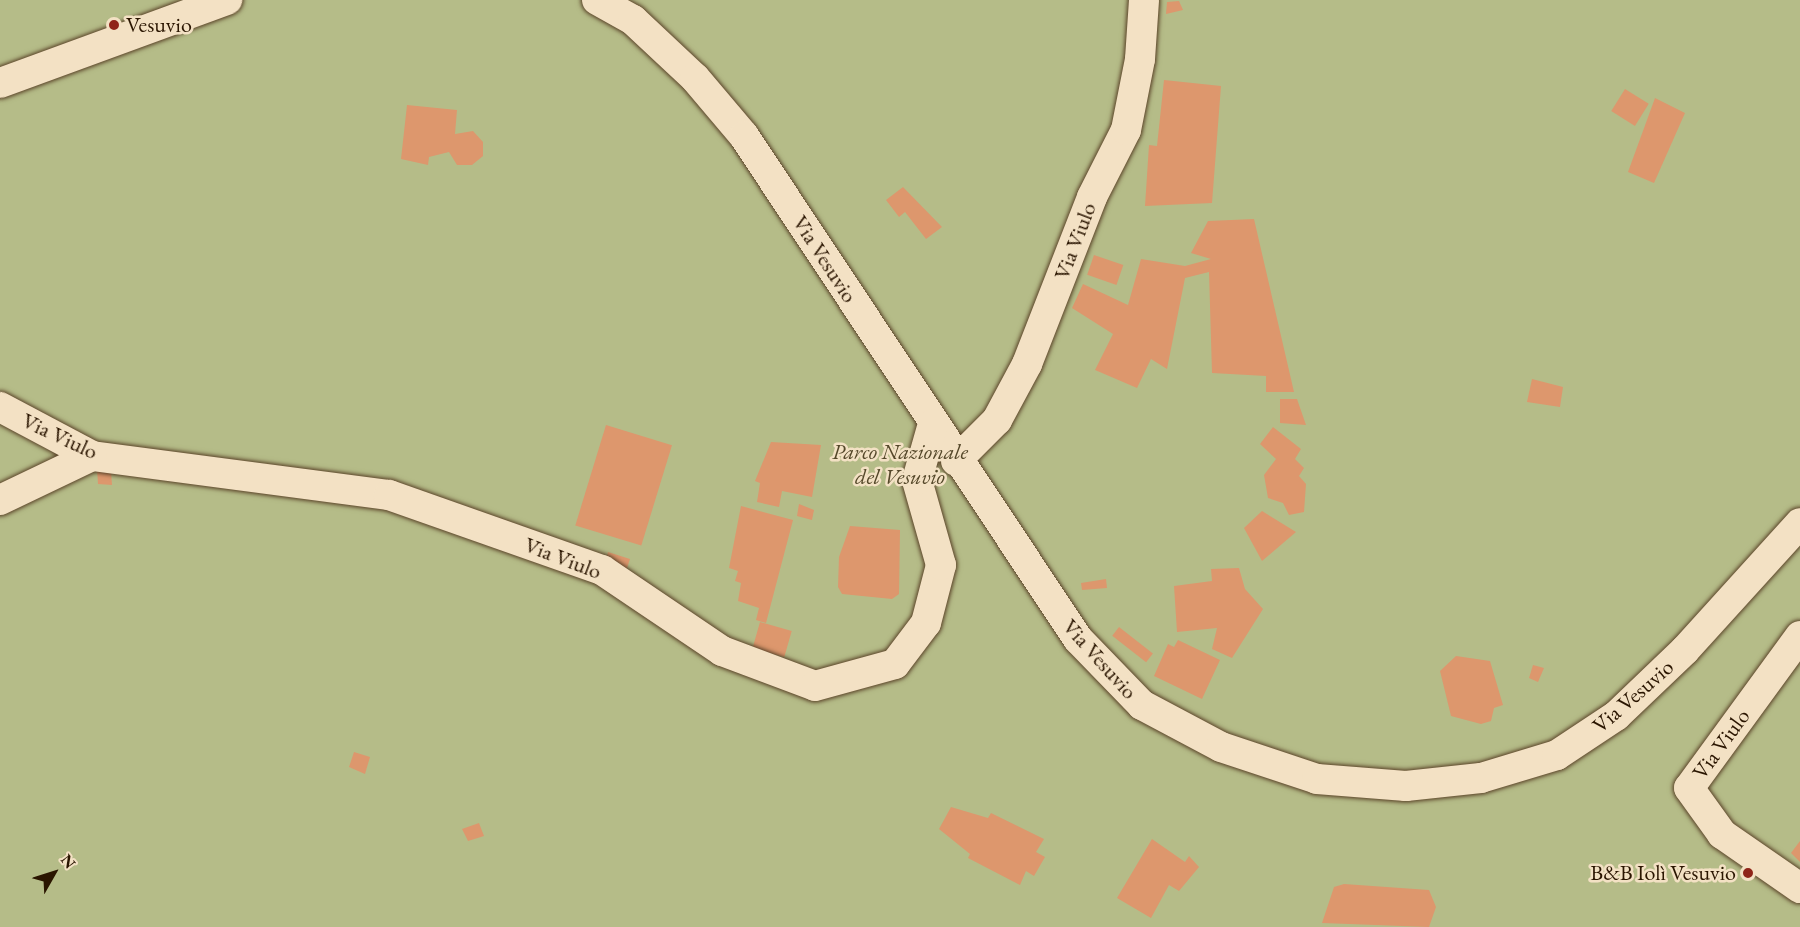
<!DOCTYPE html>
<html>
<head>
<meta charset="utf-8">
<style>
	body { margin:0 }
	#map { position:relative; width:1800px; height:927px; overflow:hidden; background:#edd1a4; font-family:"EB Garamond",serif }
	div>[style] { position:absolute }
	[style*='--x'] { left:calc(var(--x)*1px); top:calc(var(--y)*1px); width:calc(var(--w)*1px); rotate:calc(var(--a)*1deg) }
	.green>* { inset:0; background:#b5bc88; transform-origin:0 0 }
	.building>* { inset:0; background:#dd976d; transform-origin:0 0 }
	.roads { filter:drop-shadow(0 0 2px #5b4429) drop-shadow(0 0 2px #5b4429) }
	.minor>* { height:30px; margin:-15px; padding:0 15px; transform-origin:15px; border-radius:15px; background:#f3e1c4 }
	.dots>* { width:16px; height:16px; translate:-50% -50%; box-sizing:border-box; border:3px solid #f3e1c4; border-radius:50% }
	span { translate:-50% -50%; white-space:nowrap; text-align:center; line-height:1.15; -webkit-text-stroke:5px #f3e1c4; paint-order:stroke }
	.poi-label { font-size:22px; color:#2a1500 }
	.left { translate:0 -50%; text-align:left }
	.right { translate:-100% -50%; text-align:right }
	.street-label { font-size:22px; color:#2a1500 }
	.park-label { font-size:22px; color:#544729; font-style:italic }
	.north { position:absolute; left:24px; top:843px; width:60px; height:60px; -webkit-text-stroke:4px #f3e1c4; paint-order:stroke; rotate:51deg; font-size:16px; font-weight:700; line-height:24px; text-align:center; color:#2a1500 }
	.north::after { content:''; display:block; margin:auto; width:21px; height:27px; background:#2a1500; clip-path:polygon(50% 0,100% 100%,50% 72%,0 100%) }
</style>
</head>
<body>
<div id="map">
	<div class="green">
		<div style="left:0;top:0;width:1800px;height:927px"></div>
	</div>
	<div class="building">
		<div style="clip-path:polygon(1179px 1px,1183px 10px,1166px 14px,1167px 2px)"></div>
		<div style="clip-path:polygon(1164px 80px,1221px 86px,1212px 203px,1145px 206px,1149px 145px,1157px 146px)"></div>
		<div style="left:1625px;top:89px;width:28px;height:26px;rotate:32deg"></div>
		<div style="clip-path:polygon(1655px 98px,1685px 113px,1654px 183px,1628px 172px)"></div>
		<div style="clip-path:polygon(407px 105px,457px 110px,455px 134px,473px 131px,483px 142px,483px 156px,472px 165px,457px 165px,449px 152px,429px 157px,428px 165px,401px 159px)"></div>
		<div style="clip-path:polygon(903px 187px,942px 227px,926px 239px,905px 212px,899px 217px,886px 200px)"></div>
		<div style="clip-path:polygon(1254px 219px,1294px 392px,1266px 392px,1266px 376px,1212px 373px,1209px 272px,1185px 278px,1167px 369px,1151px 359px,1137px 388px,1095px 370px,1113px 334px,1072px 308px,1083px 284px,1128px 305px,1141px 259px,1185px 266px,1211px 259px,1191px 253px,1208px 221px)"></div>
		<div style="left:1094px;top:255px;width:31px;height:21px;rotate:19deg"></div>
		<div style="clip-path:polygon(1532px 379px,1563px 387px,1560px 407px,1527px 402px)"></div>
		<div style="clip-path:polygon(1280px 399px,1297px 399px,1306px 425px,1280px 423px)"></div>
		<div style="left:606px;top:425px;width:69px;height:105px;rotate:17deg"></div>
		<div style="clip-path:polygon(1273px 427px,1301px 449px,1295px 459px,1304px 468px,1299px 476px,1306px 484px,1304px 512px,1289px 515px,1283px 503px,1268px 498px,1264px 475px,1276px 459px,1260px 444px)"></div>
		<div style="clip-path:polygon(771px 442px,821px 445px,812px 497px,782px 491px,779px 507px,757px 502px,760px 483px,755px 481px)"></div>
		<div style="clip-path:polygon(97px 469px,111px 471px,112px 485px,98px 484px)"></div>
		<div style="clip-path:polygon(799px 504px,814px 510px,812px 520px,797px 516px)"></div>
		<div style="clip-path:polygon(741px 506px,793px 520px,766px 623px,756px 620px,759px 608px,738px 601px,741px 583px,735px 581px,738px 571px,729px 568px)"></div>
		<div style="clip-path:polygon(1262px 511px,1296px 532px,1262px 561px,1244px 528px)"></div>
		<div style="clip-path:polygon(850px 526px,900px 530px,899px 594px,892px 599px,842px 594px,838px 587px,839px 557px)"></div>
		<div style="clip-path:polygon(608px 552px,630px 559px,626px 571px,606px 560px)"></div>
		<div style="clip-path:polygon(1239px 568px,1245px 589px,1263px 609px,1232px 658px,1212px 649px,1217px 628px,1177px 632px,1174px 586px,1212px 581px,1211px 569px)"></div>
		<div style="clip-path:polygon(1106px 579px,1107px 588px,1082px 590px,1081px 583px)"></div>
		<div style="left:760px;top:622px;width:33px;height:27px;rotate:16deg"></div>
		<div style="left:1119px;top:627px;width:43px;height:11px;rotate:38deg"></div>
		<div style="clip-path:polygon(1178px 640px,1220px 660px,1202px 699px,1154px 676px,1168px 644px,1174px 647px)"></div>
		<div style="clip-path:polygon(1456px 656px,1490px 661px,1503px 705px,1494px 708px,1491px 721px,1481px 724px,1451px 716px,1440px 671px)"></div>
		<div style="clip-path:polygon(1533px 665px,1544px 668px,1538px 682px,1529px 678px)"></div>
		<div style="clip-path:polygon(354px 752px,370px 757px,365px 774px,349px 767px)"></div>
		<div style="clip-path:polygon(951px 807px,988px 818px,991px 813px,1044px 839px,1036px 852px,1045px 857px,1034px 876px,1026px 871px,1020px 885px,968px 858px,970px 854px,939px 829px)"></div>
		<div style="clip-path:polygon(479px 823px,484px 836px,468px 841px,462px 829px)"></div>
		<div style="clip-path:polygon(1152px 839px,1185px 862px,1189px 856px,1199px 867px,1179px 891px,1169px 885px,1151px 918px,1117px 898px)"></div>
		<div style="clip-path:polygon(1800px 841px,1800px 862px,1791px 853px)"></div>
		<div style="clip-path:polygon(1344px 884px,1429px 890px,1436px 907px,1429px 927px,1322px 923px,1334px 887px)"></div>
	</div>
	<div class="roads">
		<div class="minor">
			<div style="--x:597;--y:0;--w:41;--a:29.1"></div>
			<div style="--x:633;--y:20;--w:85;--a:43.1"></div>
			<div style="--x:695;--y:78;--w:76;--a:49.8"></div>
			<div style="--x:744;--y:136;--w:604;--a:56.42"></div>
			<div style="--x:1078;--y:639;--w:92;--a:45.9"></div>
			<div style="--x:1142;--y:705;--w:89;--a:28"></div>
			<div style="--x:1221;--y:747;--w:101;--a:18.4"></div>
			<div style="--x:1317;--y:779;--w:89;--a:4.5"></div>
			<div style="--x:1406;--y:786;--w:75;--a:-6.1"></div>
			<div style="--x:1481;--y:778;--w:79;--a:-16.8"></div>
			<div style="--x:1557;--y:755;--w:71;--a:-33.5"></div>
			<div style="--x:1616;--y:716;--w:95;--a:-43.7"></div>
			<div style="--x:1685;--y:650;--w:171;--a:-47.8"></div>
			<div style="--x:0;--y:83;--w:242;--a:-20.1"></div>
			<div style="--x:0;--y:407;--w:104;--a:28"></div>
			<div style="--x:92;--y:456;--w:300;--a:7.5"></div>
			<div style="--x:389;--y:495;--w:226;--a:19.4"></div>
			<div style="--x:602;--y:570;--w:145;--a:34"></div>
			<div style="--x:722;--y:651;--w:99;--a:20.6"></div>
			<div style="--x:815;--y:686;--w:83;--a:-15.4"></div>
			<div style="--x:895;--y:664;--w:51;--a:-52.9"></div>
			<div style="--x:926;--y:623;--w:60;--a:-75.5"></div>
			<div style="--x:941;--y:565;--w:88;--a:-105.8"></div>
			<div style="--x:917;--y:480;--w:58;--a:-74.1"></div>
			<div style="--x:956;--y:461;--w:58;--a:-45"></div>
			<div style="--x:997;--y:420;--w:64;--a:-61.8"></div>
			<div style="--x:1027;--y:364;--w:179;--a:-68.7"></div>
			<div style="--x:1092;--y:197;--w:75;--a:-63.1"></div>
			<div style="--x:1126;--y:130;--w:72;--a:-78.8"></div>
			<div style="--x:1140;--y:59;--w:59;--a:-86.1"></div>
			<div style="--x:0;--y:500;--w:102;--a:-25.6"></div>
			<div style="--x:1800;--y:636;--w:188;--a:126.1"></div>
			<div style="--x:1689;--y:788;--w:57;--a:54.3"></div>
			<div style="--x:1722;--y:834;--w:95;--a:34.7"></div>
		</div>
	</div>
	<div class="dots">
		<div style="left:114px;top:25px;background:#8f2418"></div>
		<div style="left:1748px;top:873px;background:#8f2418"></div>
	</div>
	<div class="poi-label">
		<span class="left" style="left:126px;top:25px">Vesuvio</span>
		<span class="right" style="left:1736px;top:873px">B&amp;B Iolì Vesuvio</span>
	</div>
	<div class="street-label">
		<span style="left:1075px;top:241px;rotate:-69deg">Via Viulo</span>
		<span style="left:825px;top:259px;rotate:57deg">Via Vesuvio</span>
		<span style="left:60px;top:436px;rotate:25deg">Via Viulo</span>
		<span style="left:563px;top:558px;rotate:21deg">Via Viulo</span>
		<span style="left:1100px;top:659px;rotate:48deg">Via Vesuvio</span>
		<span style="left:1633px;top:696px;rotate:-41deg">Via Vesuvio</span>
		<span style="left:1721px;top:744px;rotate:-54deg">Via Viulo</span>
	</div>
	<div class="park-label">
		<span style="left:900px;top:464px">Parco Nazionale<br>del Vesuvio</span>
	</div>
	<div class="north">N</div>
</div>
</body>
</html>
